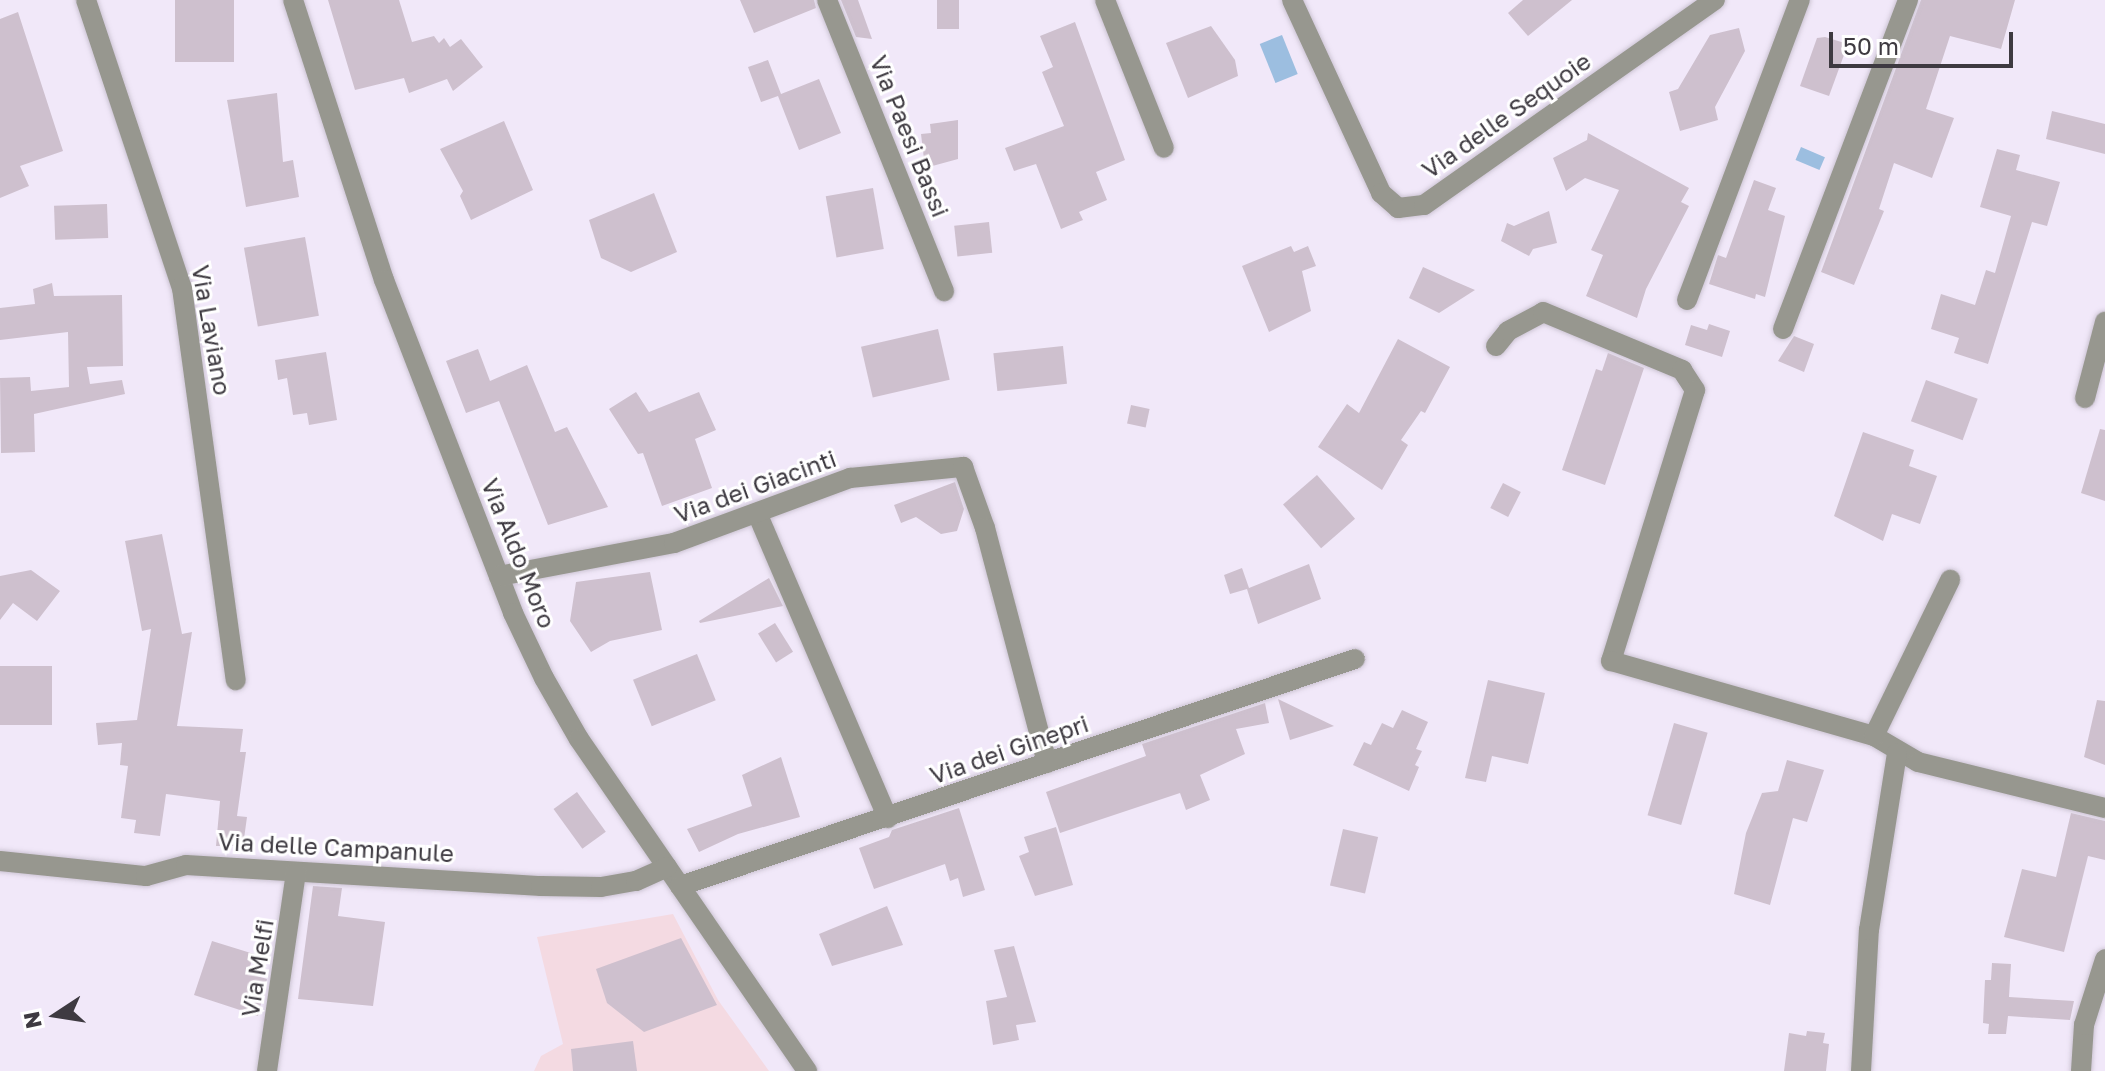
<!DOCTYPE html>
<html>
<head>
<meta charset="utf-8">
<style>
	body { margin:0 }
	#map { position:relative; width:2105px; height:1071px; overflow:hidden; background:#f1e8f9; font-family:"Golos Text",sans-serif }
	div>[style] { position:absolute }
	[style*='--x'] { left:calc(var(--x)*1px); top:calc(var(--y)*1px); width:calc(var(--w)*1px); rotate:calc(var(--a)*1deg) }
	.commercial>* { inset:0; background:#f4dae2 }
	.water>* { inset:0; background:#9cbee0; transform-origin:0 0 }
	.building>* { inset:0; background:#cec0ce; transform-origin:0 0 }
	.roads { filter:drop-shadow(0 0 2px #cdc5d4) drop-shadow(0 0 2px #cdc5d4) }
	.minor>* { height:20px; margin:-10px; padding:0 10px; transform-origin:10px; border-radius:10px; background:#97978f }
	span { translate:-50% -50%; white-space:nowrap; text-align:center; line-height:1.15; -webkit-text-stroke:6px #fff; paint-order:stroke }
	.street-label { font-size:24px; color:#3e3a41 }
	.north { position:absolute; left:16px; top:975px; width:80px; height:80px; -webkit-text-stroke:6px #fff; paint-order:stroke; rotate:258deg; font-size:22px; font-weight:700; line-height:32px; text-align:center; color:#3e3a41 }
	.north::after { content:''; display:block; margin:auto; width:28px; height:36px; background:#3e3a41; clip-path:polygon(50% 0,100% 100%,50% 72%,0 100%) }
	.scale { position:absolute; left:1829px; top:32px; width:184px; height:36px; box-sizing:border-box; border:4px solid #3e3a41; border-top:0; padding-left:10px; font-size:24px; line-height:28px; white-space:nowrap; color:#3e3a41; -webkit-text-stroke:6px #fff; paint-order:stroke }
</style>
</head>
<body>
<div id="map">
	<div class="commercial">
		<div style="clip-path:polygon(673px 914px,718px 1000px,769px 1071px,534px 1071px,541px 1056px,563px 1044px,537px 937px)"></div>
	</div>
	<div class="water">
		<div style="left:1282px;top:35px;width:42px;height:24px;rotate:68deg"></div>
		<div style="left:1801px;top:147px;width:26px;height:14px;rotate:23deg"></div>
	</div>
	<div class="building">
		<div style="left:175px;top:0;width:59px;height:62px"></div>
		<div style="clip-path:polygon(328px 0,399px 0,412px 42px,434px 36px,439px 43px,444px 38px,450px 47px,461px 39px,483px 67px,453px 91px,447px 79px,409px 93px,404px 78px,355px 90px)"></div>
		<div style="clip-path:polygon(740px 0,814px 0,816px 8px,754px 33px)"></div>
		<div style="clip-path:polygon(841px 0,858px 0,872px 39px,856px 37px)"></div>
		<div style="left:937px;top:0;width:22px;height:29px"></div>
		<div style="clip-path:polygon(1523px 0,1572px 0,1528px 36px,1508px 13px)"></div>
		<div style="clip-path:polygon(1921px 0,2015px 0,2001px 49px,1950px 36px,1926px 109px,1954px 118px,1932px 178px,1894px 163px,1879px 209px,1884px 211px,1854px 285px,1821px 272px)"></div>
		<div style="clip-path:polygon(18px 12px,63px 151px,20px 166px,29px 186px,0 198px,0 19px)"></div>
		<div style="clip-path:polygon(1075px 22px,1125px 160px,1096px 172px,1107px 200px,1079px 212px,1083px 220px,1061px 229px,1036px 164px,1014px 171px,1005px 148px,1064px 126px,1042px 72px,1053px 67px,1040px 36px)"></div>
		<div style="clip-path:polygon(1211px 26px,1235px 60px,1238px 76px,1188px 98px,1166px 43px)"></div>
		<div style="clip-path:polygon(1739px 28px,1745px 51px,1715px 107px,1718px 120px,1680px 131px,1669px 92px,1678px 89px,1710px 35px)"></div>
		<div style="clip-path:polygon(1825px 37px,1848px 44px,1829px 96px,1800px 86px,1817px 38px)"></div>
		<div style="clip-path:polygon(768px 60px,781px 94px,819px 79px,841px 133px,799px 150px,778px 96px,761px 102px,748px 67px)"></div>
		<div style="clip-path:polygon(277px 93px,283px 162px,293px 160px,299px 197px,246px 207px,227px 100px)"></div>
		<div style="clip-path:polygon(2052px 111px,2105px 124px,2105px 154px,2046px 139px)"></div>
		<div style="clip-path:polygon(958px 120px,958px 159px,925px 168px,921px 134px,931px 133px,930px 124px)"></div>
		<div style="clip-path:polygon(504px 121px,533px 190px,471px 220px,460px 196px,463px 191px,440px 149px)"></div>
		<div style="clip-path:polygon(1588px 133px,1689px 188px,1681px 202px,1689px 206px,1646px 289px,1637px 318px,1586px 296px,1603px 255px,1591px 250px,1619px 190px,1585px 178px,1566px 191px,1553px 158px,1587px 140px)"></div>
		<div style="clip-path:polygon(1997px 149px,2020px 155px,2016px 170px,2060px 182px,2047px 226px,2032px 222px,1988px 364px,1954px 353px,1959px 338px,1931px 329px,1941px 294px,1975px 305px,1986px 270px,1995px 273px,2011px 216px,1980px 207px)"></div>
		<div style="clip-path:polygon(1754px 180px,1776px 188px,1768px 210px,1785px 216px,1765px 297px,1756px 294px,1755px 299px,1709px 284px,1718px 255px,1726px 258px)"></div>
		<div style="left:873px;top:188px;width:62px;height:48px;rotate:80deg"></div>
		<div style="clip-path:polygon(654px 193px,677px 252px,631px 272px,601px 258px,589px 220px)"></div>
		<div style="left:107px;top:204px;width:34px;height:53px;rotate:88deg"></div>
		<div style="clip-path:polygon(1549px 211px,1557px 243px,1533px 249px,1529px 256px,1501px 241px,1507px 223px,1514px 226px)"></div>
		<div style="left:989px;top:222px;width:31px;height:35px;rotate:84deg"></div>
		<div style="left:305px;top:237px;width:80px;height:62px;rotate:80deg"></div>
		<div style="clip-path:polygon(1291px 246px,1294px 252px,1308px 246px,1316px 266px,1302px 271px,1311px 311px,1269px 332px,1242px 266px)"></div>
		<div style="clip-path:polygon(1423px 267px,1454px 281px,1475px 290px,1439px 313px,1409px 298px)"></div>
		<div style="clip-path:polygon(52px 283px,54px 296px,122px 295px,123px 366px,87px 367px,90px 384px,122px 380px,125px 394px,34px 414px,35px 452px,1px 453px,0 378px,30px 377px,31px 391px,69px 387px,68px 332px,0 340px,0 308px,35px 304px,33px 289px)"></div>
		<div style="clip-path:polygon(1709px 324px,1730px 331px,1722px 357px,1685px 345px,1691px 325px,1707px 330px)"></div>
		<div style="left:938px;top:329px;width:52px;height:79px;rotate:77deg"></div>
		<div style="clip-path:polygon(1794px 336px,1814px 344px,1804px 372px,1778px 361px)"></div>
		<div style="clip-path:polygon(1398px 339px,1450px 367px,1425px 413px,1421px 411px,1401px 440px,1408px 445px,1382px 490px,1318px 447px,1347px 404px,1359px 413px)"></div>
		<div style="left:1063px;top:346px;width:38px;height:70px;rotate:84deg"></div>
		<div style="clip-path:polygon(478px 349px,490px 381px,527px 365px,555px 432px,567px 427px,608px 507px,548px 525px,499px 401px,466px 413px,446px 361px)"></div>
		<div style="clip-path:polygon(326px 352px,337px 420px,309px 425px,307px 413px,293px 415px,287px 378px,278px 380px,275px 360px)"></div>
		<div style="clip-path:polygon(1608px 353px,1644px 368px,1605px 485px,1562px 470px,1596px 369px,1602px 371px)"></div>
		<div style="left:1926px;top:380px;width:55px;height:44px;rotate:20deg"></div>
		<div style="clip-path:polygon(636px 392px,649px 412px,699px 392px,716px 430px,695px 439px,712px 488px,662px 506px,643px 453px,638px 454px,609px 409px)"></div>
		<div style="left:1131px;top:405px;width:19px;height:19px;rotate:12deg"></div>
		<div style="clip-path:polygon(2100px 429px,2105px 430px,2105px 501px,2081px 493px)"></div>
		<div style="clip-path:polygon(1863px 432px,1914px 450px,1909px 466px,1937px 476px,1920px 524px,1892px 514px,1883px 541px,1834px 516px)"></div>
		<div style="left:1317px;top:475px;width:58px;height:45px;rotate:49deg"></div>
		<div style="clip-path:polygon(955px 482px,964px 509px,957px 531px,941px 534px,916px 517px,901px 523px,894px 505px)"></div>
		<div style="left:1503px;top:483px;width:20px;height:28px;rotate:27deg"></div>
		<div style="clip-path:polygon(162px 534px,182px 634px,192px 632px,177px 726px,243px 729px,240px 752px,246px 752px,237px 816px,247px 817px,243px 846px,216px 846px,220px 801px,166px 794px,160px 836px,134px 833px,136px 820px,121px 818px,128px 766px,120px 765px,122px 743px,98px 745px,96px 723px,137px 720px,151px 629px,142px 631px,125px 541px)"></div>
		<div style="clip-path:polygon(1309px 564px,1321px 599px,1258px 624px,1247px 589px,1230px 594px,1224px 575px,1242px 568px,1249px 588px)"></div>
		<div style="clip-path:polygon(31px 570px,60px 591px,37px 621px,13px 603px,0 620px,0 576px)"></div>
		<div style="clip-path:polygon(650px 572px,662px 630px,610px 641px,591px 652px,570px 621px,576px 582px)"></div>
		<div style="clip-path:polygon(769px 578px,783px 606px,700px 623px,699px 621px)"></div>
		<div style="left:775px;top:623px;width:34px;height:20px;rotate:58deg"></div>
		<div style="left:697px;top:654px;width:50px;height:69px;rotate:68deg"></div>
		<div style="left:52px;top:666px;width:59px;height:52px;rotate:90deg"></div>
		<div style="clip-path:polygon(1488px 680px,1545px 693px,1528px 764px,1492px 756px,1486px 782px,1465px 778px)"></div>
		<div style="clip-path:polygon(1278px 699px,1334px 726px,1290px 740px)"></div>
		<div style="clip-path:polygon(2097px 700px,2105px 701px,2105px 765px,2084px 757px)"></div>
		<div style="clip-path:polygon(1265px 703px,1269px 723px,1236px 729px,1245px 754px,1200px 775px,1210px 800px,1186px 810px,1180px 793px,1060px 833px,1046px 792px,1146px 756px,1142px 744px)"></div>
		<div style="clip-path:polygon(1402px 710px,1428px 722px,1416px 749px,1422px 751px,1415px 765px,1419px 767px,1409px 791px,1353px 765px,1364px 742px,1371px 745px,1382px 723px,1393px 728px)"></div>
		<div style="left:1674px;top:723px;width:35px;height:96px;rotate:16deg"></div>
		<div style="clip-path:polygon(781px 757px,800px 817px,738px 834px,699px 852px,687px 829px,752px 806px,742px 775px)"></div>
		<div style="clip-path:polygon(1787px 760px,1824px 770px,1807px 822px,1793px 818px,1770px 905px,1734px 894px,1746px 833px,1762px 793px,1778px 791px)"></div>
		<div style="left:577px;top:792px;width:49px;height:29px;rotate:54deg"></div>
		<div style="clip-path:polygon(959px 808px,985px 890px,963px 897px,958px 878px,950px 881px,945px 864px,874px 889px,859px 848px,889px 837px,892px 830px)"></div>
		<div style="clip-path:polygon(2071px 813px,2105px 821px,2105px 860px,2088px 856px,2064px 952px,2004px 937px,2022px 869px,2056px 877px)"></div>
		<div style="clip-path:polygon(1056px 827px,1073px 885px,1035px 896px,1019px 856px,1029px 852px,1024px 837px)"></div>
		<div style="left:1343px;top:829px;width:36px;height:58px;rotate:13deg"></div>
		<div style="clip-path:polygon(313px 886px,342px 888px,338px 916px,385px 922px,373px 1006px,298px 999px)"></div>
		<div style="clip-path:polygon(887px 906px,903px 945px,832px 966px,819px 934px)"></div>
		<div style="clip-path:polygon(681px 938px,717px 1005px,644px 1032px,607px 1003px,596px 969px)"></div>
		<div style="clip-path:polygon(212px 941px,254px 954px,248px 973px,267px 979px,258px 1016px,194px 995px)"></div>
		<div style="clip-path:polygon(1014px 946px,1036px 1022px,1016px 1025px,1019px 1040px,993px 1045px,986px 1001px,1007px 997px,994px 950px)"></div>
		<div style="clip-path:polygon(1992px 963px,2011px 964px,2009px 997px,2074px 1001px,2070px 1020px,2008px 1016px,2006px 1034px,1988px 1034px,1989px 1024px,1983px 1023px,1985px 980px,1991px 980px)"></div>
		<div style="clip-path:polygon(1807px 1031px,1825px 1033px,1823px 1043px,1829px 1044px,1826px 1071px,1784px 1071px,1789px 1033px,1806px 1036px)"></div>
		<div style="clip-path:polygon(633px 1041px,637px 1071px,573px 1071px,571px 1049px)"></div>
	</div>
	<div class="roads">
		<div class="minor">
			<div style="--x:86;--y:0;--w:304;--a:71.6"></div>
			<div style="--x:182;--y:288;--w:396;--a:82.2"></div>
			<div style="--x:293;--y:0;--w:294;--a:72"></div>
			<div style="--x:384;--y:280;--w:357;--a:68.8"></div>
			<div style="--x:513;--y:613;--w:72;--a:64.5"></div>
			<div style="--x:544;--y:678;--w:70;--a:60.2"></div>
			<div style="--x:579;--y:739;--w:403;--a:55.5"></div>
			<div style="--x:827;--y:0;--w:314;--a:68.1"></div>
			<div style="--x:1105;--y:0;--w:159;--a:68.3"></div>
			<div style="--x:1292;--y:0;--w:213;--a:65.2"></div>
			<div style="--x:1381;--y:193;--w:23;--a:41"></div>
			<div style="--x:1398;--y:208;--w:26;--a:-7"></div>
			<div style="--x:1424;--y:205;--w:356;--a:-35.2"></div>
			<div style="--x:1687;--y:300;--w:321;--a:-69.4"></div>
			<div style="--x:1783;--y:329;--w:352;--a:-69.2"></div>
			<div style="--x:1496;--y:346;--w:19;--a:-51"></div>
			<div style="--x:1508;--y:331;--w:40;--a:-28"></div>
			<div style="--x:1543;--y:312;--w:151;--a:22.6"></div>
			<div style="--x:1682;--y:370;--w:24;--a:57"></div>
			<div style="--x:1695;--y:390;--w:284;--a:107.2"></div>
			<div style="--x:1611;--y:661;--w:273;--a:15.9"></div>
			<div style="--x:1874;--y:736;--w:51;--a:30.6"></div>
			<div style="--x:1918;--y:762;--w:193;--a:13.8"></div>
			<div style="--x:2085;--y:398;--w:79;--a:-75.3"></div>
			<div style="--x:757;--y:513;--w:332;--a:66.8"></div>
			<div style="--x:499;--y:576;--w:178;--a:-10.7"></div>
			<div style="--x:674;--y:543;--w:188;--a:-20.3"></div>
			<div style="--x:850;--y:478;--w:114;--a:-5.6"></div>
			<div style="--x:963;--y:467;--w:65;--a:70.2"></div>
			<div style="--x:985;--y:528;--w:243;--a:75.2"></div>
			<div style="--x:1874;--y:736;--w:174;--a:-64"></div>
			<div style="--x:0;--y:861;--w:147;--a:5.9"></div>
			<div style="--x:146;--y:876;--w:41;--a:-15.4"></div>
			<div style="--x:186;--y:865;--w:356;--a:3.4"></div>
			<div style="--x:541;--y:886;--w:60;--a:1"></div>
			<div style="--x:601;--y:887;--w:36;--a:-10"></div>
			<div style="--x:636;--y:881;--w:34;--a:-24"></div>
			<div style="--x:680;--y:886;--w:712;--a:-18.59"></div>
			<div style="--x:267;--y:1071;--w:201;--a:-81.7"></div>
			<div style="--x:1861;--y:1071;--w:141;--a:-86.8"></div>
			<div style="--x:1869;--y:930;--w:179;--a:-81"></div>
			<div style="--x:2081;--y:1071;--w:46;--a:-86.3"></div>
			<div style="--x:2084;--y:1025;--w:69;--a:-72.3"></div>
		</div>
	</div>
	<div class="street-label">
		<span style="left:1506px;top:115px;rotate:-35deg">Via delle Sequoie</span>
		<span style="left:910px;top:136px;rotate:68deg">Via Paesi Bassi</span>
		<span style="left:212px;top:330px;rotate:80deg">Via Laviano</span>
		<span style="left:755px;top:486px;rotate:-20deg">Via dei Giacinti</span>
		<span style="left:519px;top:553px;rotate:68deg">Via Aldo Moro</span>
		<span style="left:1009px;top:749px;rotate:-19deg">Via dei Ginepri</span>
		<span style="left:336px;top:847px;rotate:3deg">Via delle Campanule</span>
		<span style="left:257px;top:968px;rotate:-81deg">Via Melfi</span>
	</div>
	<div class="north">N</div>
	<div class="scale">50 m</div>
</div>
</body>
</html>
